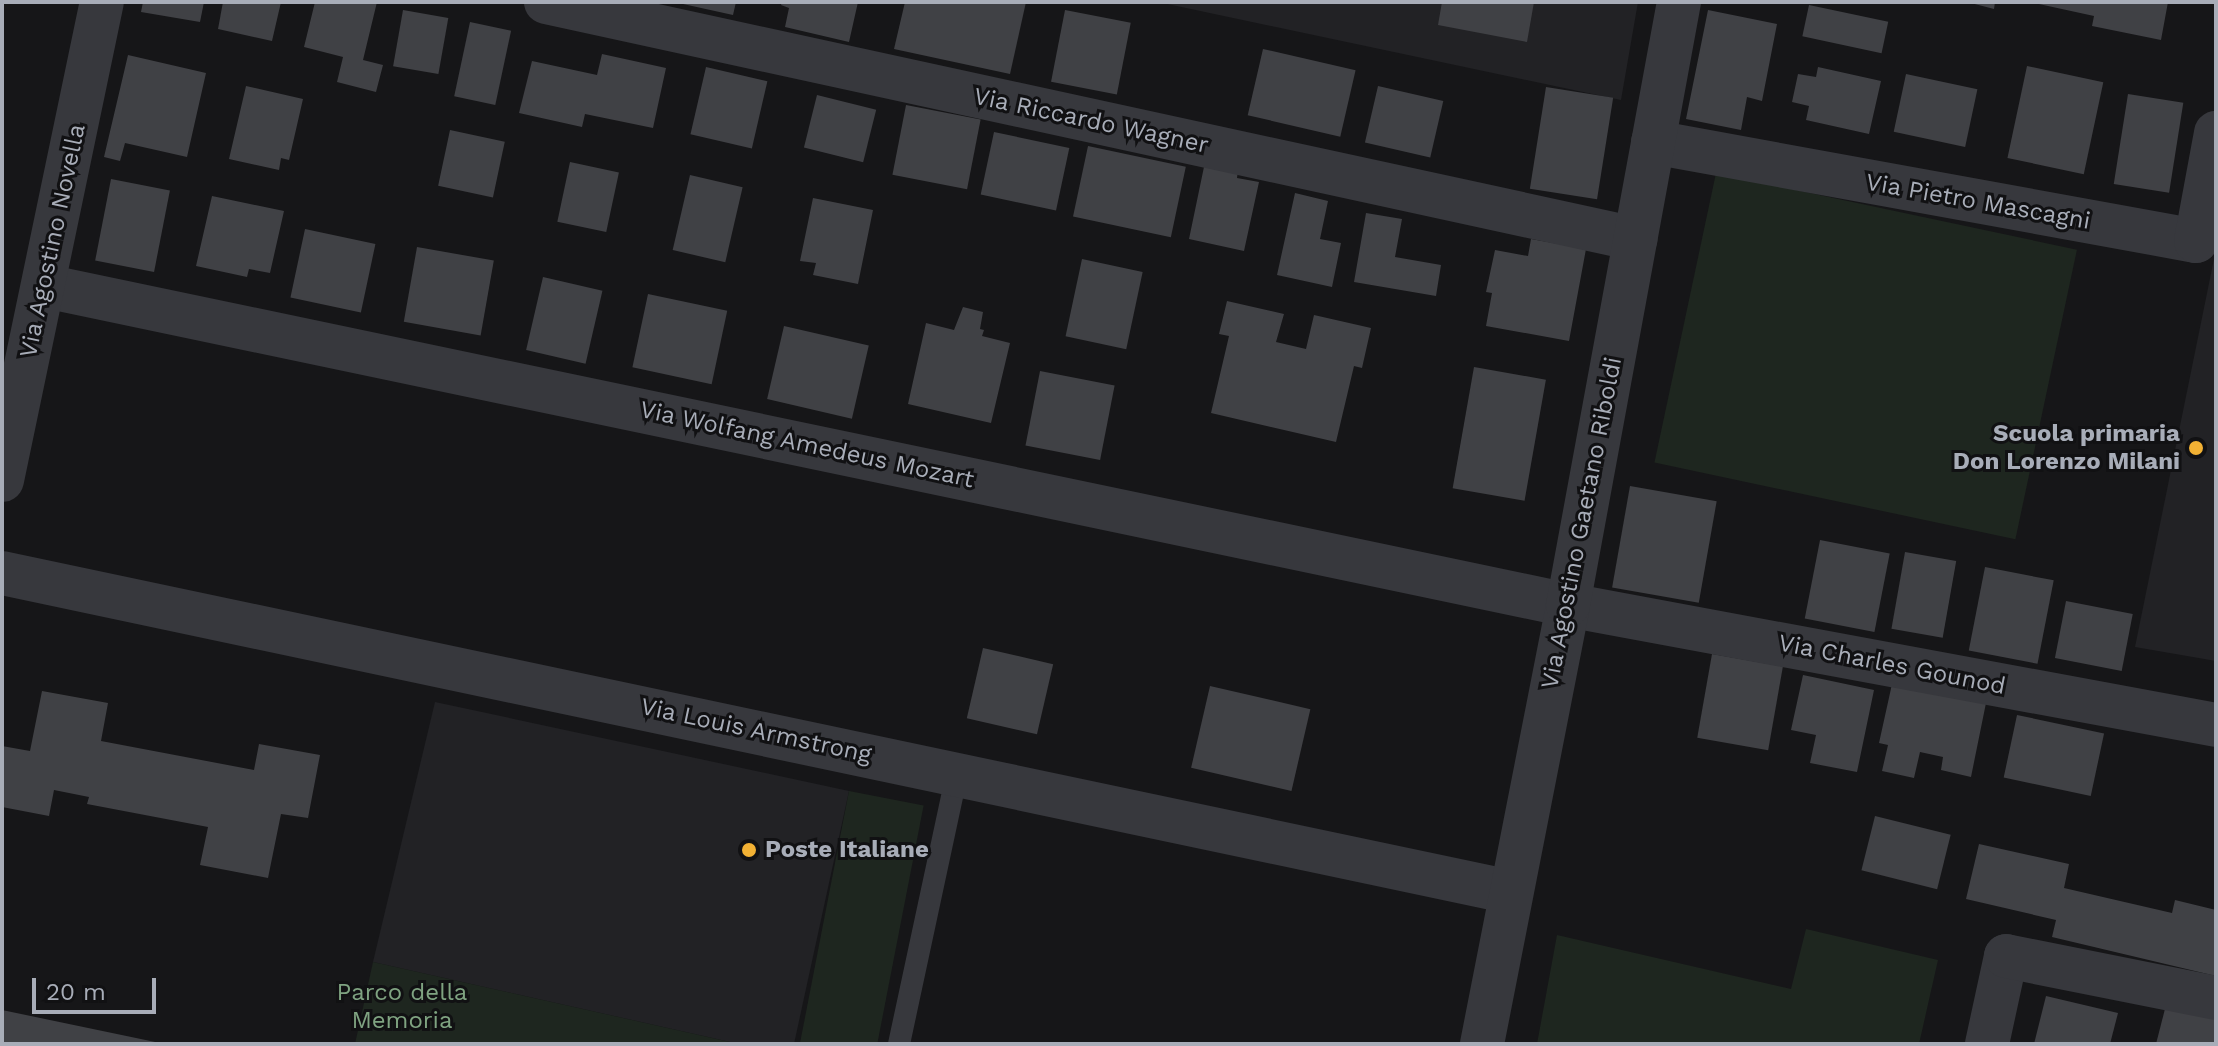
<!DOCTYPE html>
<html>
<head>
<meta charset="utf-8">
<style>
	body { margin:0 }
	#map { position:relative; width:2218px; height:1046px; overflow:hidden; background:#161618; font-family:"Work Sans",sans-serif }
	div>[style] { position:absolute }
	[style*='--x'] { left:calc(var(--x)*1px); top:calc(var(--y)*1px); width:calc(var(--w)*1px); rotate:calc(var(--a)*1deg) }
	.built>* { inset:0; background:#222225 }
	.green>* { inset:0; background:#1e261f; transform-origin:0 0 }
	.building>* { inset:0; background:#404145; transform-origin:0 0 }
	.service>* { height:22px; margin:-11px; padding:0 11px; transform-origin:11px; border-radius:11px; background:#37383d }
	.minor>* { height:44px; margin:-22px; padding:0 22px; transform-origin:22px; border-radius:22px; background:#37383d }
	.dots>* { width:22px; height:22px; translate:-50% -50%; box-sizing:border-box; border:4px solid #111113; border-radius:50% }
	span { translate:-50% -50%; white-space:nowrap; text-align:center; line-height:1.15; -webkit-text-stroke:6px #111113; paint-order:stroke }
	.street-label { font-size:24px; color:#a8adb8 }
	.poi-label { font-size:24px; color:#a8adb8; font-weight:700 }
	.right { translate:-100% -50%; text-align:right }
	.left { translate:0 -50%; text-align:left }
	.park-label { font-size:24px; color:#7fa381 }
	.frame { position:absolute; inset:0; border:4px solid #a8adb8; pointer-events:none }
	.scale { position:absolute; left:32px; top:978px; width:124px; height:36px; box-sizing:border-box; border:4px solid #a8adb8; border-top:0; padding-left:10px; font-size:24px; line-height:28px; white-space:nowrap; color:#a8adb8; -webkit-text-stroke:6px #111113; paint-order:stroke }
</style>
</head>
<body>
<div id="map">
	<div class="built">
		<div style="clip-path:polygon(1158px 2px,1638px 2px,1621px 100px)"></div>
		<div style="clip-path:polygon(2216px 249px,2216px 661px,2135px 647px)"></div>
		<div style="clip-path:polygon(435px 702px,849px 791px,794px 1044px,739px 1044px,373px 962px)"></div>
	</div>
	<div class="green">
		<div style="left:1716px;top:173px;width:369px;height:296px;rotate:12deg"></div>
		<div style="left:849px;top:791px;width:76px;height:259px;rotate:11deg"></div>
		<div style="clip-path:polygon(1806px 929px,1938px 960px,1919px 1044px,1537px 1044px,1557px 935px,1791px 989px)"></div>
		<div style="clip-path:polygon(373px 962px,739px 1044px,355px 1044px)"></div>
	</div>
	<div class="building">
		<div style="clip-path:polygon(143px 2px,204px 2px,200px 22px,141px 12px)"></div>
		<div style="clip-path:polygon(223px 2px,281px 2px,272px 41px,218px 29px)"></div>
		<div style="clip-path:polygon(315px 2px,377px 2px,363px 60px,383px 65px,376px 92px,337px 82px,343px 57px,304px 47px)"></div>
		<div style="clip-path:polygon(674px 2px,736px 2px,733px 15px)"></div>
		<div style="clip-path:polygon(782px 2px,858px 2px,849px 42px,785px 27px,789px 8px,781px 5px)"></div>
		<div style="clip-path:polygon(905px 2px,1026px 2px,1010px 74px,894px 49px)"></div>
		<div style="clip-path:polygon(1442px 2px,1534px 2px,1527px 42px,1438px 25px)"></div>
		<div style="clip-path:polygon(1967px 2px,1995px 2px,1994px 9px)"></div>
		<div style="clip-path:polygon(2030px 2px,2168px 2px,2161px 40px,2092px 26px,2094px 16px)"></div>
		<div style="left:1809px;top:5px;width:81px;height:32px;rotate:12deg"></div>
		<div style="left:403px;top:10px;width:46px;height:57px;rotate:10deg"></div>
		<div style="left:1065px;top:10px;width:67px;height:73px;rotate:11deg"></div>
		<div style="clip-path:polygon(1708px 10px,1777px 24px,1762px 101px,1747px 97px,1741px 130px,1686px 119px)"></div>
		<div style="left:470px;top:22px;width:42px;height:76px;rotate:12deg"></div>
		<div style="left:1263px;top:49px;width:95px;height:68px;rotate:13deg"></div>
		<div style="clip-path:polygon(602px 54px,666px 68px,653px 128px,585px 114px,582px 127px,519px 113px,532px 61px,597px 75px)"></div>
		<div style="clip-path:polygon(128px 55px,206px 73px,187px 157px,125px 143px,120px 161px,104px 157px)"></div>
		<div style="left:2027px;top:66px;width:78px;height:94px;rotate:12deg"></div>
		<div style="left:706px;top:67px;width:63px;height:69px;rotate:13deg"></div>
		<div style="clip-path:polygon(1818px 67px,1881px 81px,1869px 134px,1806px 120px,1809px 106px,1792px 102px,1798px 74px,1816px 77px)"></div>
		<div style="left:1906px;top:74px;width:73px;height:59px;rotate:12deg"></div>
		<div style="clip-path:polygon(246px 86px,303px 99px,289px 160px,281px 158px,279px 170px,229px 159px)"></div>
		<div style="left:1378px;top:86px;width:67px;height:58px;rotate:13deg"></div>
		<div style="left:1546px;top:87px;width:68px;height:103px;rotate:9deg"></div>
		<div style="left:2128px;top:94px;width:56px;height:91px;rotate:9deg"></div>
		<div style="left:817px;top:95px;width:61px;height:54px;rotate:14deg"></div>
		<div style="left:906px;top:105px;width:76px;height:71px;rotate:11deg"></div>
		<div style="left:450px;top:130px;width:56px;height:57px;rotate:12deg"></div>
		<div style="left:994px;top:132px;width:77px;height:64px;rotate:12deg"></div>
		<div style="left:1088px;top:146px;width:100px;height:72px;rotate:12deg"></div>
		<div style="left:570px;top:162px;width:50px;height:61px;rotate:12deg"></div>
		<div style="clip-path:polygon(1205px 162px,1238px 170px,1237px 178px,1259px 182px,1244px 251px,1189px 239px)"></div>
		<div style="left:690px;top:175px;width:54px;height:77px;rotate:13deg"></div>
		<div style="left:111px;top:179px;width:60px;height:83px;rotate:11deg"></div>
		<div style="clip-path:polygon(1295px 193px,1328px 201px,1320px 239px,1341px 243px,1332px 287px,1277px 275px)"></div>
		<div style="clip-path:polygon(212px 196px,284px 211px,270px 273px,249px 269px,247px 277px,196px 266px)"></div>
		<div style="clip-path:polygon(813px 198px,873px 210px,858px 284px,813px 275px,816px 263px,800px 261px)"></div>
		<div style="clip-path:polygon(1366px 213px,1402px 219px,1395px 257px,1441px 265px,1436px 296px,1354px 282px)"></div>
		<div style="left:305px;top:229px;width:72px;height:70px;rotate:12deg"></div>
		<div style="clip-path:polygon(1531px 239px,1586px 249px,1569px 341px,1486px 326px,1492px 293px,1486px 292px,1495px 250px,1528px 256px)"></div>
		<div style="left:417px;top:247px;width:78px;height:76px;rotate:10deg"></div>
		<div style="left:1082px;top:259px;width:62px;height:79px;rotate:12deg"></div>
		<div style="left:543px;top:277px;width:61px;height:75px;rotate:13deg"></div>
		<div style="left:648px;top:294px;width:81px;height:75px;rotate:12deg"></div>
		<div style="clip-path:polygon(1227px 301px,1284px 314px,1276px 342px,1306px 349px,1314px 315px,1371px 328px,1362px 368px,1354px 366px,1336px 442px,1211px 413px,1229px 336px,1219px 334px)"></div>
		<div style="clip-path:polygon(963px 307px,983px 312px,980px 329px,984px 330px,982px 336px,1010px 343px,991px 423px,908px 404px,926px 323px,954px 330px)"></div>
		<div style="left:784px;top:326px;width:87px;height:75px;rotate:13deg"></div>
		<div style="left:1474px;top:367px;width:73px;height:123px;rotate:10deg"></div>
		<div style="left:1040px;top:371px;width:76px;height:76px;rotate:11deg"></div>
		<div style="left:1630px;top:486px;width:88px;height:103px;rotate:10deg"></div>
		<div style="left:1820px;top:540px;width:71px;height:80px;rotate:11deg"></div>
		<div style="left:1905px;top:552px;width:52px;height:78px;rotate:10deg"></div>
		<div style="left:1985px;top:567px;width:70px;height:85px;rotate:11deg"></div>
		<div style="left:2066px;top:601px;width:68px;height:58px;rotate:11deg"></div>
		<div style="left:983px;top:648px;width:72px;height:72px;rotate:13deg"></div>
		<div style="left:1712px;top:654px;width:72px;height:85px;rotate:10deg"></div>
		<div style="clip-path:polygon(1803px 675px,1874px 690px,1857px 772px,1810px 763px,1816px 735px,1791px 730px)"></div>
		<div style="clip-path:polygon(1892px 684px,1986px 703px,1971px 777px,1941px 770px,1943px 757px,1920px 752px,1914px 778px,1882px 771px,1888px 745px,1879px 743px)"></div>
		<div style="left:1210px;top:686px;width:103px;height:84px;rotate:13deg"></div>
		<div style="clip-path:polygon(42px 691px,108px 703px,101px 741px,254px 770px,259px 744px,320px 755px,308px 818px,281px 814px,268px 878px,200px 865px,208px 827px,87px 804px,89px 797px,54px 790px,49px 816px,2px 807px,2px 746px,30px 751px)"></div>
		<div style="left:2017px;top:715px;width:89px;height:64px;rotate:12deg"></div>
		<div style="left:1875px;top:816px;width:78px;height:56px;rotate:14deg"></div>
		<div style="clip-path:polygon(1979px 844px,2069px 864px,2064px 888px,2172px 913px,2175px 900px,2216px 910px,2216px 976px,2052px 937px,2056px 920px,1966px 899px)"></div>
		<div style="clip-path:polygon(2046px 996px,2118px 1013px,2110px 1044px,2034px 1044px)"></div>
		<div style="clip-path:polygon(2166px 1005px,2216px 1018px,2216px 1044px,2156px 1044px)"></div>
		<div style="clip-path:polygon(2px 1010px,160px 1043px,160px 1044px,2px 1044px)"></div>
	</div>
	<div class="service">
		<div style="--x:899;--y:1044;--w:276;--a:-77.9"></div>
	</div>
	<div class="minor">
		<div style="--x:546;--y:2;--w:1115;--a:12.27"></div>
		<div style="--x:1653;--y:142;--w:552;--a:10.33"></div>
		<div style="--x:2196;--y:241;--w:110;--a:-79.5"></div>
		<div style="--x:45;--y:286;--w:1556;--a:11.83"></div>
		<div style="--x:1568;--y:605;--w:659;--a:10.49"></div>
		<div style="--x:2;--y:480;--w:488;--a:-78.2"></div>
		<div style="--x:2;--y:573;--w:1541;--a:11.94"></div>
		<div style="--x:1482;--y:1044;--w:447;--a:-78.9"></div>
		<div style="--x:1568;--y:605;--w:613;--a:-79.57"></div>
		<div style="--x:1987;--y:1044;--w:90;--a:-77.8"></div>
		<div style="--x:2006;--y:956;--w:214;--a:11.3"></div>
	</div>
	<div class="dots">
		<div style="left:2196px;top:448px;background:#f2b134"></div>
		<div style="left:749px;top:850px;background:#f2b134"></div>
	</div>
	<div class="street-label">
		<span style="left:1091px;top:121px;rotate:12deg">Via Riccardo Wagner</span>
		<span style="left:1978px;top:202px;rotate:10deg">Via Pietro Mascagni</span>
		<span style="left:53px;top:241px;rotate:-78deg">Via Agostino Novella</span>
		<span style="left:807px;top:445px;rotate:12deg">Via Wolfang Amedeus Mozart</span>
		<span style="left:1582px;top:523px;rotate:-79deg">Via Agostino Gaetano Riboldi</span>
		<span style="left:1892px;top:665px;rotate:11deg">Via Charles Gounod</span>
		<span style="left:756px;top:731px;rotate:12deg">Via Louis Armstrong</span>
	</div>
	<div class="poi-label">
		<span class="right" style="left:2180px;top:448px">Scuola primaria<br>Don Lorenzo Milani</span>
		<span class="left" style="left:765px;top:850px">Poste Italiane</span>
	</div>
	<div class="park-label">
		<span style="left:402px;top:1007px">Parco della<br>Memoria</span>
	</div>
	<div class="frame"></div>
	<div class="scale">20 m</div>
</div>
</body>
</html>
